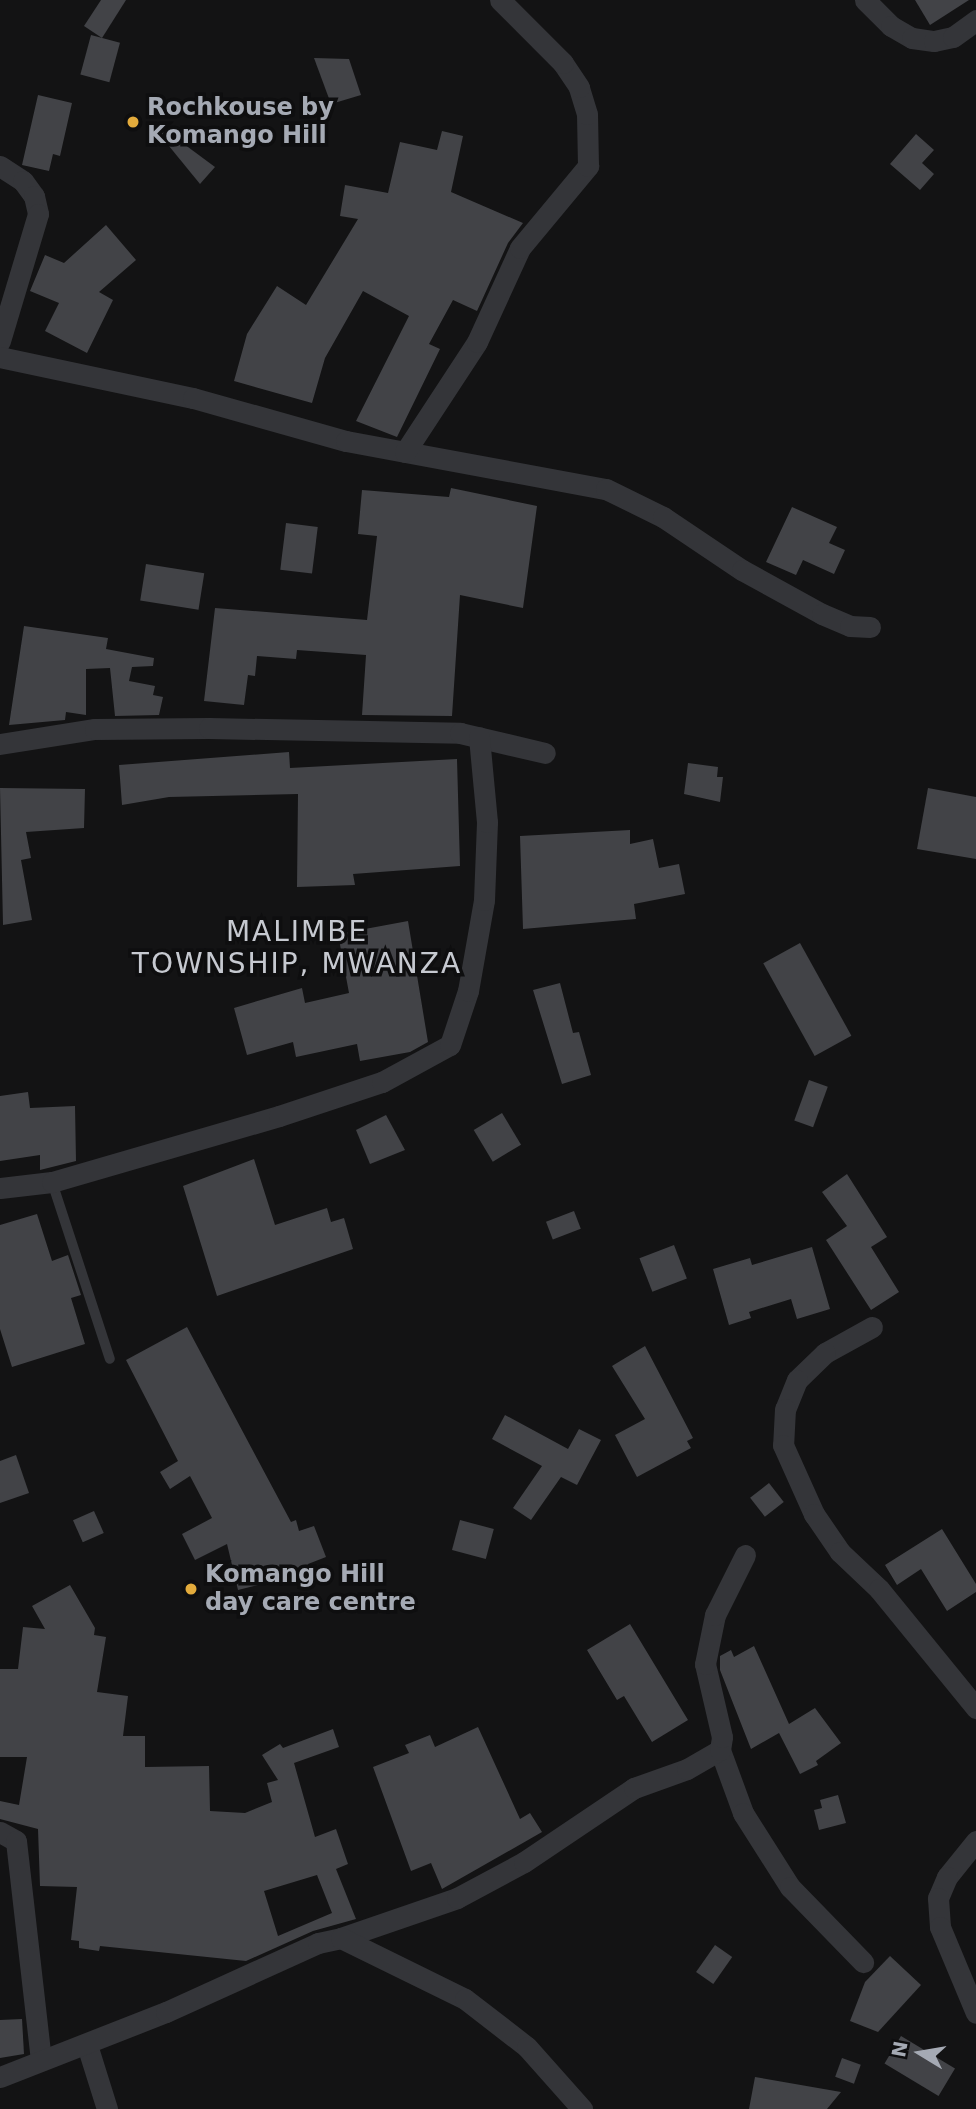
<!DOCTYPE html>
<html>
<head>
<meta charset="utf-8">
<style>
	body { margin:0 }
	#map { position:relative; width:976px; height:2109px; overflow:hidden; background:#131314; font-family:"DejaVu Sans",sans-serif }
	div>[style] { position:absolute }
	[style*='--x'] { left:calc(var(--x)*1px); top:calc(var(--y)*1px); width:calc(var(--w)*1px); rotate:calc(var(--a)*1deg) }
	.building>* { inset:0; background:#424347; transform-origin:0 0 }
	.lane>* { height:10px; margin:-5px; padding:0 5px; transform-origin:5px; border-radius:5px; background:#343539 }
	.street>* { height:21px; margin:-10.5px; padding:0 10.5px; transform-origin:10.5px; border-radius:10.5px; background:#343539 }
	.dots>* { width:19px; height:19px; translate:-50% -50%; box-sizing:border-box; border:4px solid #0e0e0f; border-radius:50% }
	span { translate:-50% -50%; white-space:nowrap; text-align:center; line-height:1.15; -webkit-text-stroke:7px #0e0e0f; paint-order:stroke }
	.poi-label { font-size:24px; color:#a5aab4; font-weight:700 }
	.left { translate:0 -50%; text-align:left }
	.quarter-label { font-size:28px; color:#c6c9d0; letter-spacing:2px }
	.north { position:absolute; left:885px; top:2018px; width:70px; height:70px; -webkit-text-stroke:5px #0e0e0f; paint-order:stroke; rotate:281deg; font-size:19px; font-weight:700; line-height:28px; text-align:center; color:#a5aab4 }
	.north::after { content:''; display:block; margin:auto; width:24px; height:32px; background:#a5aab4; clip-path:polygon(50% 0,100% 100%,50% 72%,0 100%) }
</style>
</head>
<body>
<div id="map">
	<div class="building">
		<div style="clip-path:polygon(101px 0,126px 0,102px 38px,84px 26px)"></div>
		<div style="clip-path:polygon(915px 0,969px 0,930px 25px)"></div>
		<div style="left:91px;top:35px;width:30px;height:41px;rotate:15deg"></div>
		<div style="clip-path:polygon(314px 58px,349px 59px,361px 95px,331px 104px)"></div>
		<div style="clip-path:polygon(38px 95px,72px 103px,60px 156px,53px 154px,49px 171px,22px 165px)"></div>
		<div style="clip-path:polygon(165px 130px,215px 167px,200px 184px,160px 135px)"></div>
		<div style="clip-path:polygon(442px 131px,463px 136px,451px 192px,523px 223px,508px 243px,477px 311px,453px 300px,429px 344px,440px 349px,397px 437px,356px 421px,409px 316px,363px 291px,325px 358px,312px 403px,234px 381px,247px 334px,277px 286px,306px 305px,358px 219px,340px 216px,345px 185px,388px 193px,400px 142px,437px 150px)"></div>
		<div style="clip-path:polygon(916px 134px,934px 150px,922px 163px,934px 174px,920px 190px,890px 164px)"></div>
		<div style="clip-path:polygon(106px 225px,136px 260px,99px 292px,113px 300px,87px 353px,45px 331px,59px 303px,30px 291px,45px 255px,64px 263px)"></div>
		<div style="clip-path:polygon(451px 488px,537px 506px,523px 608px,460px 595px,452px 716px,362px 715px,366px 655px,297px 650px,296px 659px,257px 656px,255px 676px,248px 675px,244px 705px,204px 701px,215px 608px,367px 620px,377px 536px,358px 534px,362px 490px,449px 497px)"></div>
		<div style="clip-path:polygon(792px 507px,837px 527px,829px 543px,845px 550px,834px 574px,803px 560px,796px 575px,766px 562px)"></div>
		<div style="left:286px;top:523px;width:32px;height:47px;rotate:7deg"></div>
		<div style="left:146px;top:564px;width:59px;height:37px;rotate:9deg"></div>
		<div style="clip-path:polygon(24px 626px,108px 638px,106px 649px,154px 658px,153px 666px,132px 667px,129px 681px,155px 686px,153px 695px,163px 697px,159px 715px,115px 716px,110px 668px,86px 669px,86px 715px,66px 712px,65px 720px,9px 725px)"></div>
		<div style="clip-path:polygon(289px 752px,290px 768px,457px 759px,460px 866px,353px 874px,355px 885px,297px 887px,298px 794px,169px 797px,122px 805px,119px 765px)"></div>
		<div style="clip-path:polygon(688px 763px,718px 767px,717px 777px,723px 777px,720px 802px,684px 794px)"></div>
		<div style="clip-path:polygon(0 788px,85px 789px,84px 828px,26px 832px,31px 858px,21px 860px,32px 920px,3px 925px)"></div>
		<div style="clip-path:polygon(928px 788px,976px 797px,976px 859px,917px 849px)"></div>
		<div style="clip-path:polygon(630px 830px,630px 844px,653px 839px,659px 868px,679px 864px,685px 894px,634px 904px,636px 919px,523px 929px,520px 836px)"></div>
		<div style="clip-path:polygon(408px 921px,428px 1042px,410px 1052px,360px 1061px,357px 1044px,296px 1057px,293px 1042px,247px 1055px,234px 1008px,302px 988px,305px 1003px,349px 993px,338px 934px)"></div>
		<div style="left:800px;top:943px;width:106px;height:42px;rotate:61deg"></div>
		<div style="clip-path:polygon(560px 983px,573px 1033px,579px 1032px,591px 1075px,562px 1084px,533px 990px)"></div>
		<div style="left:809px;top:1080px;width:20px;height:43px;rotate:20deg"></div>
		<div style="clip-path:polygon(28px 1092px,30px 1108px,75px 1106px,76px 1161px,40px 1170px,40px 1155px,0 1161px,0 1096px)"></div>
		<div style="left:502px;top:1113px;width:37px;height:33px;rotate:59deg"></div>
		<div style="clip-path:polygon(386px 1115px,405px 1150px,370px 1164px,356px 1130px)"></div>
		<div style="clip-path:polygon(254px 1159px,275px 1225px,327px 1208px,331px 1222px,344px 1218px,353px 1249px,217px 1296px,183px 1186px)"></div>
		<div style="clip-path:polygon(847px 1174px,887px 1237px,871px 1247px,899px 1292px,871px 1310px,826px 1240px,847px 1226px,822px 1192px)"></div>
		<div style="left:574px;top:1211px;width:19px;height:30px;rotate:69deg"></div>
		<div style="clip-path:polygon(37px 1214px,52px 1261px,68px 1255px,81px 1295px,71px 1298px,85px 1344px,12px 1367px,0 1329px,0 1225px)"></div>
		<div style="left:674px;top:1245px;width:36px;height:37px;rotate:69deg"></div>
		<div style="clip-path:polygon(812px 1247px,830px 1309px,797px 1319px,791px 1299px,749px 1312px,751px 1318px,729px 1325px,713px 1269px,750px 1258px,752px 1265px)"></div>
		<div style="clip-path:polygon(187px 1327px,291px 1522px,296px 1520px,299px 1531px,314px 1526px,326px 1557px,308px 1564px,310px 1572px,238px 1590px,227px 1544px,195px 1560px,182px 1534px,212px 1518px,190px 1476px,170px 1489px,160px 1472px,178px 1461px,126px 1360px)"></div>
		<div style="clip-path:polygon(645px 1346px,693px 1438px,687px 1441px,691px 1448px,637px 1477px,615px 1435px,645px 1419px,612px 1366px)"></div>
		<div style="clip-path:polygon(505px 1415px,568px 1449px,579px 1429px,601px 1440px,577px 1485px,561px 1477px,531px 1520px,513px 1508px,542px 1466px,492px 1439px)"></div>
		<div style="clip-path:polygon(16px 1455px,29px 1493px,0 1503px,0 1461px)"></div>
		<div style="left:769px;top:1483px;width:24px;height:24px;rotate:52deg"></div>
		<div style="left:94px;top:1511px;width:24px;height:23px;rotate:66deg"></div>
		<div style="left:460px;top:1520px;width:35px;height:31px;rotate:15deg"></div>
		<div style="clip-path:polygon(942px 1529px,976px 1584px,976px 1592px,947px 1611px,921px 1569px,897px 1585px,885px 1565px)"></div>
		<div style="clip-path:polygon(evenodd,70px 1585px,95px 1628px,94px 1635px,106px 1637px,97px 1692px,128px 1696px,123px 1736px,145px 1736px,145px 1767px,209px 1766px,210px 1811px,245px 1813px,272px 1802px,267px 1783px,278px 1780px,262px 1755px,280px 1744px,283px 1748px,333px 1729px,339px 1747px,294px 1763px,315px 1837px,336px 1829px,348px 1864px,336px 1869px,356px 1919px,313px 1931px,246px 1961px,100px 1946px,99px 1951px,79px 1948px,79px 1941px,71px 1940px,77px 1887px,40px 1886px,38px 1829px,0 1819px,0 1801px,19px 1805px,27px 1757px,0 1757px,0 1669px,18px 1669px,23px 1627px,45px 1629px,32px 1606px,70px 1585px,317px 1875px,332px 1913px,278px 1936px,264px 1891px,317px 1875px)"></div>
		<div style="clip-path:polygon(630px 1624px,688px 1720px,652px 1742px,624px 1696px,617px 1700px,587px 1650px)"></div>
		<div style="clip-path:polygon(754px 1646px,789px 1724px,815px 1708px,841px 1743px,816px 1761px,818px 1765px,800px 1774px,779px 1733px,751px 1749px,720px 1670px,720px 1656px,731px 1650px,734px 1657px)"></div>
		<div style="clip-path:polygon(478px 1727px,520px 1819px,530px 1813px,542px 1832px,442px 1889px,431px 1863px,411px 1871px,373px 1767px,409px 1753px,405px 1745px,430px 1735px,435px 1747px)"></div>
		<div style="clip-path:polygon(838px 1795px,846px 1823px,819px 1830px,814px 1810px,822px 1808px,820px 1800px)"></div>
		<div style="left:715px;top:1945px;width:21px;height:33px;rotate:35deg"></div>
		<div style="clip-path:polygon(890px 1956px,921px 1985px,878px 2032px,850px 2021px,865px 1982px)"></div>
		<div style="clip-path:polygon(22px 2019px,24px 2054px,0 2058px,0 2020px)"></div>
		<div style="left:901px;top:2036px;width:63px;height:32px;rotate:31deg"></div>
		<div style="left:842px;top:2058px;width:20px;height:20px;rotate:20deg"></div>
		<div style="clip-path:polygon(755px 2077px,841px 2092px,827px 2109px,749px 2109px)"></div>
	</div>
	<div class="lane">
		<div style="--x:52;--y:1182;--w:186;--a:71.9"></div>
	</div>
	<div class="street">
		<div style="--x:865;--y:0;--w:37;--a:45"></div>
		<div style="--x:891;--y:26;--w:24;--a:30"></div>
		<div style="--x:912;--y:38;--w:22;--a:8"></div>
		<div style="--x:934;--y:41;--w:19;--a:-12"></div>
		<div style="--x:953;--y:37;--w:29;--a:-36"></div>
		<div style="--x:0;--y:166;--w:27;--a:33"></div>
		<div style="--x:23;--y:181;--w:19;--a:54"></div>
		<div style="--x:34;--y:196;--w:18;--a:77"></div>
		<div style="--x:38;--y:214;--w:133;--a:106.7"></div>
		<div style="--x:0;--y:357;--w:197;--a:12"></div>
		<div style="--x:193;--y:398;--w:159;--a:15.7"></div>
		<div style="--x:346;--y:441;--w:264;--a:10.5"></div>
		<div style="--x:606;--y:489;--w:64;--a:26.2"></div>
		<div style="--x:663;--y:517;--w:95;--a:33.9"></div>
		<div style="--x:742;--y:570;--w:91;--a:28.8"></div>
		<div style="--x:822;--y:614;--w:30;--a:23"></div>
		<div style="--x:850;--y:626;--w:20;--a:3"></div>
		<div style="--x:405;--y:452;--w:131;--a:-56.8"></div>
		<div style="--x:477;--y:342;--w:103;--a:-65.4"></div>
		<div style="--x:520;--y:248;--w:107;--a:-50.3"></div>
		<div style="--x:588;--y:166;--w:52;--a:-91.1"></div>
		<div style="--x:587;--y:114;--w:28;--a:-107"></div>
		<div style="--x:579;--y:87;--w:29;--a:-124"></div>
		<div style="--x:563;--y:63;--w:89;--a:-135"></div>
		<div style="--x:0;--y:744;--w:96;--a:-9"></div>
		<div style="--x:95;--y:729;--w:114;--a:-0.5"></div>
		<div style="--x:209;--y:728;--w:251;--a:1.1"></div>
		<div style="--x:460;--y:733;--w:87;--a:13.2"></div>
		<div style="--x:0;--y:1188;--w:52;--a:-6.6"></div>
		<div style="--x:52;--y:1182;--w:236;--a:-16.2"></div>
		<div style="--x:279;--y:1116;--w:108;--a:-18.3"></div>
		<div style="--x:382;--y:1082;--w:77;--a:-28.6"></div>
		<div style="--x:450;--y:1045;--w:57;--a:-71.6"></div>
		<div style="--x:468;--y:991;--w:92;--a:-80"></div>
		<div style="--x:484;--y:900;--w:78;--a:-87.8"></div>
		<div style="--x:487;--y:822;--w:85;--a:-95.4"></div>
		<div style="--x:872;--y:1327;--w:54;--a:151"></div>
		<div style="--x:825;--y:1353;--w:39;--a:136"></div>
		<div style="--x:797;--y:1380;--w:31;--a:112"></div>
		<div style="--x:785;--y:1409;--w:36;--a:93"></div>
		<div style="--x:783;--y:1445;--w:76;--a:65.8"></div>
		<div style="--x:814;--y:1514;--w:46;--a:55.6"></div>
		<div style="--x:840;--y:1552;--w:54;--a:43.5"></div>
		<div style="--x:879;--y:1589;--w:154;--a:50.8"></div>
		<div style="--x:720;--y:1750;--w:67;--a:69.9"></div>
		<div style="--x:743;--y:1813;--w:88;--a:57.6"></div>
		<div style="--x:790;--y:1887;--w:105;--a:45.8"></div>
		<div style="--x:0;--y:1832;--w:18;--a:29"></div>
		<div style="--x:16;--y:1841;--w:221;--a:83.5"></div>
		<div style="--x:976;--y:1841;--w:46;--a:128.9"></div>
		<div style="--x:947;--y:1877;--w:23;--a:113"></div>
		<div style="--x:938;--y:1898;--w:29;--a:86"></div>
		<div style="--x:940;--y:1927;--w:93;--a:67.3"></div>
		<div style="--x:341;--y:1938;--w:123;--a:-19"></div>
		<div style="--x:457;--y:1898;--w:76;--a:-28.2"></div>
		<div style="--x:524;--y:1862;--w:133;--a:-33.9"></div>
		<div style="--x:634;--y:1788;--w:56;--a:-19.7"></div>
		<div style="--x:687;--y:1769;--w:38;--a:-30"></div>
		<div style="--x:720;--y:1750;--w:13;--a:-81"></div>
		<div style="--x:722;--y:1737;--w:75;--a:-103.1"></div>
		<div style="--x:705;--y:1664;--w:50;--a:-78.5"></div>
		<div style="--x:715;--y:1615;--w:67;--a:-63.4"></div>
		<div style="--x:87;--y:2045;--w:67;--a:72.6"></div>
		<div style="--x:0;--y:2077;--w:178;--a:-21.4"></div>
		<div style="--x:166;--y:2012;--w:167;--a:-24.4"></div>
		<div style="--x:318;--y:1943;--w:24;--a:-12"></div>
		<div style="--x:341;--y:1938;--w:138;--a:26.2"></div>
		<div style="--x:465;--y:1999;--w:78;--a:37.7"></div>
		<div style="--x:527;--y:2047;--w:83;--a:48.4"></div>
	</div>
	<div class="dots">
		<div style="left:133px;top:122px;background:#e3ab3c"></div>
		<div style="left:191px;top:1589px;background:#e3ab3c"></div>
	</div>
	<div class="poi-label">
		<span class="left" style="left:147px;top:122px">Rochkouse by<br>Komango Hill</span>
		<span class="left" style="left:205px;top:1589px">Komango Hill<br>day care centre</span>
	</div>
	<div class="quarter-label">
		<span style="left:297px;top:948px">MALIMBE<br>TOWNSHIP, MWANZA</span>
	</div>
	<div class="north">N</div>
</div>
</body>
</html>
